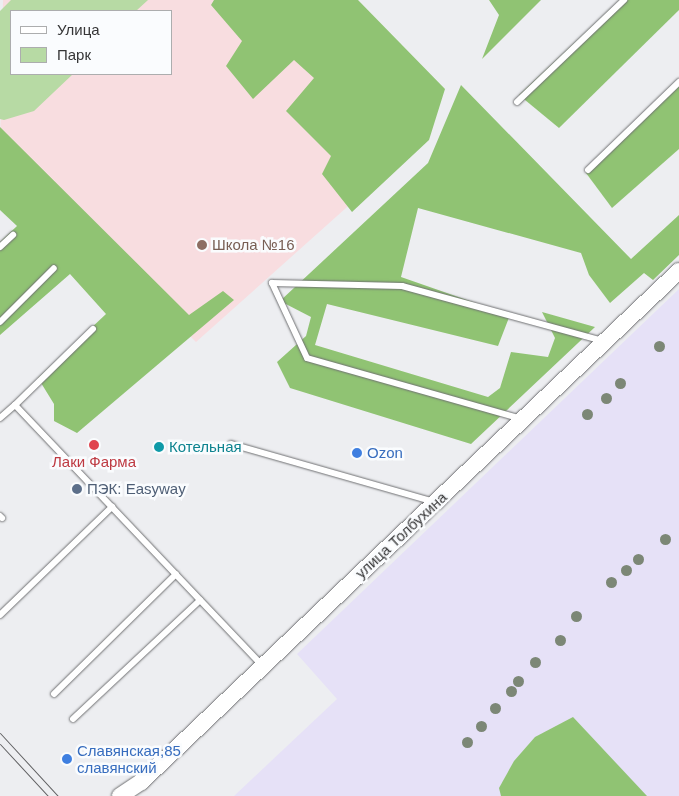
<!DOCTYPE html>
<html>
<head>
<meta charset="utf-8">
<style>
	body { margin:0 }
	#map { position:relative; width:679px; height:796px; overflow:hidden; background:#edeef1; font-family:Arial,sans-serif }
	div>[style] { position:absolute }
	[style*='--x'] { left:calc(var(--x)*1px); top:calc(var(--y)*1px); width:calc(var(--w)*1px); rotate:calc(var(--a)*1deg) }
	.industrial>* { inset:0; background:#e6e1f7 }
	.education>* { inset:0; background:#f8dde0 }
	.green>* { inset:0; background:#b7daa4 }
	.forest>* { inset:0; background:#90c373 }
	.roads { filter:drop-shadow(0 0 1px #6f7072) drop-shadow(0 0 1px #6f7072) }
	.service>* { height:6px; margin:-3px; padding:0 3px; transform-origin:3px; border-radius:3px; background:#fff }
	.tertiary>* { height:16px; margin:-8px; padding:0 8px; transform-origin:8px; border-radius:8px; background:#fff }
	.tram>* { height:1px; margin:-0.5px; padding:0 0.5px; transform-origin:0.5px; border-radius:0.5px; background:#616163 }
	.trees>* { width:11px; height:11px; margin:-5.5px; border-radius:50%; background:#7c8776 }
	.dots>* { width:14px; height:14px; translate:-50% -50%; box-sizing:border-box; border:2px solid #fafcfe; border-radius:50% }
	span { translate:-50% -50%; white-space:nowrap; text-align:center; line-height:1.15; -webkit-text-stroke:5px #fafcfe; paint-order:stroke }
	.education-label { font-size:15px; color:#785e54 }
	.left { translate:0 -50%; text-align:left }
	.culture-label { font-size:15px; color:#0d838f }
	.shop-label { font-size:15px; color:#366cbe }
	.health-label { font-size:15px; color:#be3a42 }
	.service-label { font-size:15px; color:#4e5e75 }
	.street-label { font-size:15px; color:#363637 }
	.legend { position:absolute; left:10px; top:10px; width:162px; height:65px; box-sizing:border-box; background:#fafcfe; border:1px solid #acadae; margin:0; padding:6px 9px; list-style:none; font-size:15px; color:#363637 }
	.legend li { display:flex; align-items:center; gap:10px; height:25px }
	.legend b { width:25px; border:1px solid #acadae }
</style>
</head>
<body>
<div id="map">
	<div class="industrial">
		<div style="clip-path:polygon(679px 289px,679px 796px,234px 796px,337px 699px,297px 654px)"></div>
	</div>
	<div class="education">
		<div style="clip-path:polygon(evenodd,3px 0,276px 0,421px 141px,196px 342px,0 147px,3px 0,11px 11px,171px 11px,171px 74px,11px 74px,11px 11px)"></div>
	</div>
	<div class="green">
		<div style="clip-path:polygon(11px 0,148px 0,136px 11px,11px 11px,11px 74px,73px 74px,34px 111px,4px 120px,0 119px,0 11px)"></div>
	</div>
	<div class="forest">
		<div style="clip-path:polygon(214px 0,358px 0,445px 89px,429px 140px,352px 212px,322px 174px,331px 156px,286px 111px,314px 78px,294px 60px,253px 99px,226px 66px,242px 41px,211px 5px)"></div>
		<div style="clip-path:polygon(489px 0,541px 0,482px 59px,499px 15px)"></div>
		<div style="clip-path:polygon(620px 0,679px 0,679px 10px,559px 128px,519px 95px)"></div>
		<div style="clip-path:polygon(679px 79px,679px 149px,612px 208px,586px 173px)"></div>
		<div style="clip-path:polygon(461px 85px,631px 259px,679px 215px,679px 255px,653px 280px,644px 273px,610px 303px,589px 275px,581px 253px,418px 208px,401px 277px,510px 315px,498px 346px,327px 304px,315px 345px,488px 397px,500px 388px,511px 352px,548px 357px,555px 338px,542px 312px,595px 327px,471px 444px,290px 388px,277px 362px,306px 336px,311px 317px,280px 301px,428px 163px)"></div>
		<div style="clip-path:polygon(0 127px,189px 315px,223px 291px,234px 300px,77px 433px,54px 421px,54px 404px,38px 378px,106px 314px,70px 274px,0 335px,0 242px,17px 226px,0 210px)"></div>
		<div style="clip-path:polygon(573px 717px,647px 796px,501px 796px,499px 788px,514px 761px,535px 737px)"></div>
	</div>
	<div class="roads">
		<div class="service">
			<div style="--x:517;--y:102;--w:148;--a:-43.6"></div>
			<div style="--x:588;--y:170;--w:127;--a:-44"></div>
			<div style="--x:0;--y:247;--w:18;--a:-43"></div>
			<div style="--x:0;--y:322;--w:76;--a:-45"></div>
			<div style="--x:15;--y:405;--w:109;--a:-44.3"></div>
			<div style="--x:0;--y:418;--w:20;--a:-41"></div>
			<div style="--x:15;--y:405;--w:359;--a:46.5"></div>
			<div style="--x:522;--y:419;--w:223;--a:-164.2"></div>
			<div style="--x:307;--y:358;--w:83;--a:-115"></div>
			<div style="--x:272;--y:283;--w:130;--a:1.3"></div>
			<div style="--x:402;--y:286;--w:208;--a:15.3"></div>
			<div style="--x:231;--y:444;--w:211;--a:15.9"></div>
			<div style="--x:0;--y:516;--w:3;--a:45"></div>
			<div style="--x:0;--y:615;--w:156;--a:-44"></div>
			<div style="--x:54;--y:694;--w:171;--a:-44.5"></div>
			<div style="--x:73;--y:719;--w:174;--a:-43.1"></div>
		</div>
		<div class="tertiary">
			<div style="--x:120;--y:796;--w:25;--a:-34"></div>
			<div style="--x:141;--y:782;--w:742;--a:-43.53"></div>
		</div>
	</div>
	<div class="tram">
		<div style="--x:0;--y:733;--w:86;--a:47.4"></div>
		<div style="--x:0;--y:744;--w:71;--a:47.3"></div>
	</div>
	<div class="trees">
		<div style="left:659px;top:346px"></div>
		<div style="left:620px;top:383px"></div>
		<div style="left:606px;top:398px"></div>
		<div style="left:587px;top:414px"></div>
		<div style="left:665px;top:539px"></div>
		<div style="left:638px;top:559px"></div>
		<div style="left:626px;top:570px"></div>
		<div style="left:611px;top:582px"></div>
		<div style="left:576px;top:616px"></div>
		<div style="left:560px;top:640px"></div>
		<div style="left:535px;top:662px"></div>
		<div style="left:518px;top:681px"></div>
		<div style="left:511px;top:691px"></div>
		<div style="left:495px;top:708px"></div>
		<div style="left:481px;top:726px"></div>
		<div style="left:467px;top:742px"></div>
	</div>
	<div class="dots">
		<div style="left:202px;top:245px;background:#8d6e63"></div>
		<div style="left:94px;top:445px;background:#e0444e"></div>
		<div style="left:159px;top:447px;background:#0f9aa8"></div>
		<div style="left:357px;top:453px;background:#3f7fe0"></div>
		<div style="left:77px;top:489px;background:#5c6f8a"></div>
		<div style="left:67px;top:759px;background:#3f7fe0"></div>
	</div>
	<div class="education-label">
		<span class="left" style="left:212px;top:245px">Школа №16</span>
	</div>
	<div class="culture-label">
		<span class="left" style="left:169px;top:447px">Котельная</span>
	</div>
	<div class="shop-label">
		<span class="left" style="left:367px;top:453px">Ozon</span>
		<span class="left" style="left:77px;top:759px">Славянская,85<br>славянский</span>
	</div>
	<div class="health-label">
		<span style="left:94px;top:462px">Лаки Фарма</span>
	</div>
	<div class="service-label">
		<span class="left" style="left:87px;top:489px">ПЭК: Easyway</span>
	</div>
	<div class="street-label">
		<span style="left:401px;top:535px;rotate:-43deg">улица Толбухина</span>
	</div>
	<ul class="legend">
	<li><b style="height:6px;background:#fff"></b>Улица</li>
	<li><b style="height:14px;background:#b7daa4"></b>Парк</li>
	</ul>
</div>
</body>
</html>
